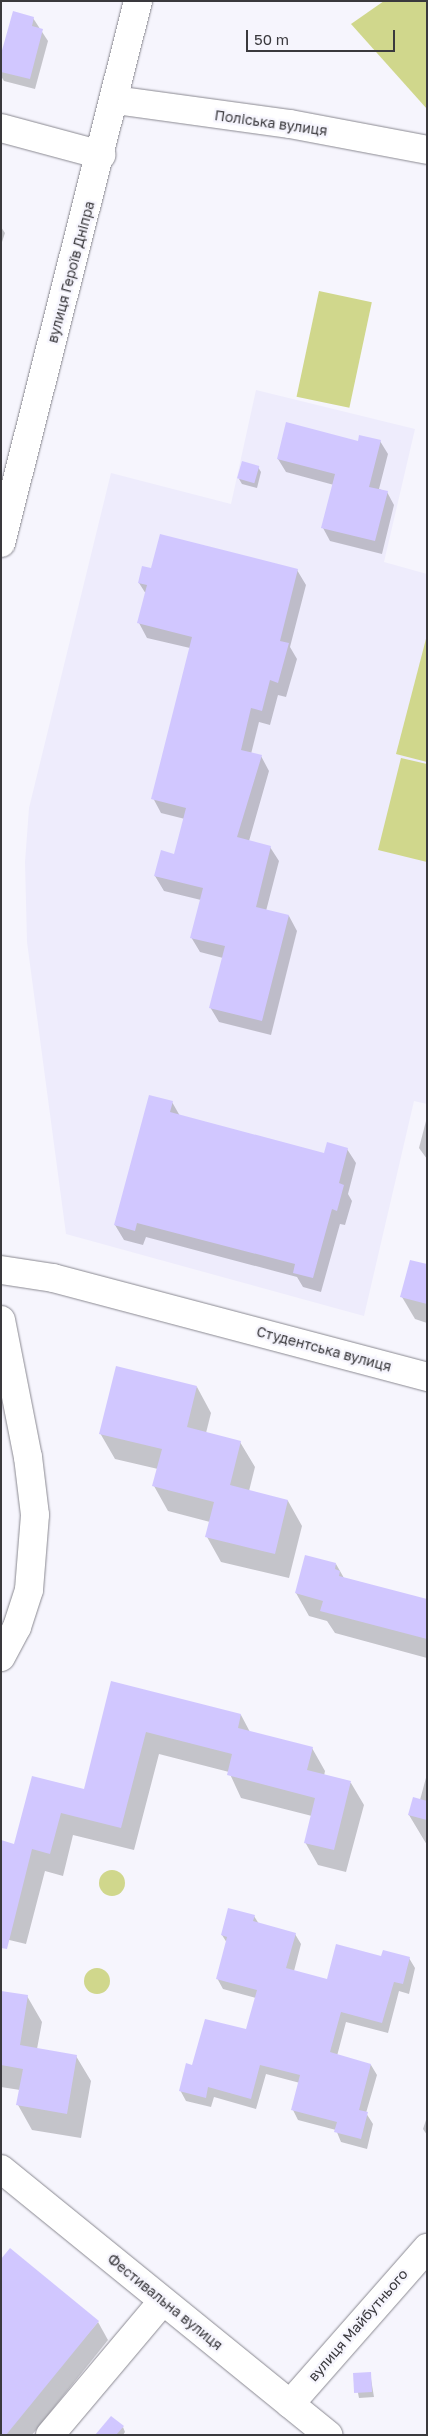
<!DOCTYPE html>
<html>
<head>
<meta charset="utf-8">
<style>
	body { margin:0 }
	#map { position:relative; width:428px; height:2436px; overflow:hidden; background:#f6f5fd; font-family:"Golos Text",sans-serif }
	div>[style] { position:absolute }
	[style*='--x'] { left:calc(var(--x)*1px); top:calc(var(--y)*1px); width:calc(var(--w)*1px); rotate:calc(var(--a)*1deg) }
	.built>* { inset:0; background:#eeecfc }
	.green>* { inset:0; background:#d0d78c; transform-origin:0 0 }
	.round { border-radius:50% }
	.shadow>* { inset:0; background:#0003 }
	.building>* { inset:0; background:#d1c7ff; transform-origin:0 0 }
	.roads { filter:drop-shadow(0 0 1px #8a8991) drop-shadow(0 0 1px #8a8991) }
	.minor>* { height:28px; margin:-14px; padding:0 14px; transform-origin:14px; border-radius:14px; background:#fff }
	span { translate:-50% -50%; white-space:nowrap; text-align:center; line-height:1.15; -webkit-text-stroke:4.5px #f6f5fd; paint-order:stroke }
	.street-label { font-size:14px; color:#3a393d }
	.frame { position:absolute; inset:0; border:2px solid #3a393d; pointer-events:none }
	.scale { position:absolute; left:246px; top:30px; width:149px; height:22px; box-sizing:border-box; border:2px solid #3a393d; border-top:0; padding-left:6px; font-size:15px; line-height:18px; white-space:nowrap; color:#3a393d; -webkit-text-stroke:4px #f6f5fd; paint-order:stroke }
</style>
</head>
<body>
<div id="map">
	<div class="built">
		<div style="clip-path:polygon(256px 390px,415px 429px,384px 562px,427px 574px,427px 1104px,414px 1101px,364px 1316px,66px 1234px,27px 942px,25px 862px,29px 808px,111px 473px,231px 504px)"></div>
	</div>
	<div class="green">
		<div style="clip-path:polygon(384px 1px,427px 1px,427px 109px,351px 24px)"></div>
		<div style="left:319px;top:291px;width:54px;height:108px;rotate:12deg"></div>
		<div style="clip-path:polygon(427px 635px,427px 762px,396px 754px)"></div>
		<div style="clip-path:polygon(401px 758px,427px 764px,427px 862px,378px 850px)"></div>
		<div class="round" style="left:99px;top:1870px;width:26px;height:26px"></div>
		<div class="round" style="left:84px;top:1968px;width:26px;height:26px"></div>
	</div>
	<div class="shadow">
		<div style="clip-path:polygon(33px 18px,48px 41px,35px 89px,4px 81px,1px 76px,1px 58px)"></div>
		<div style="clip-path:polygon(1px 227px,5px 233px,1px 245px)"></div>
		<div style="clip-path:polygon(380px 441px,388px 454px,379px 489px,387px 492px,394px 505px,382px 554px,330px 541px,323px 528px,334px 485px,286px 472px,278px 459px,359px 442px)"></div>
		<div style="clip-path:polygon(258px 467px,261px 472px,257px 488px,242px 484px,239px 479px)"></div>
		<div style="clip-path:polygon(152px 570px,297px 570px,306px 585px,290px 647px,297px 659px,286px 697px,278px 695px,270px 725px,259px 722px,251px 754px,261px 756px,269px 771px,249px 841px,270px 847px,279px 861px,266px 911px,289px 916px,297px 931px,271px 1035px,219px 1022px,210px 1007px,223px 958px,200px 952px,191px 937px,201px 900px,164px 891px,155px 876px,175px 855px,185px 819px,161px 813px,153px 798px,190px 648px,147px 638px,139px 623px,146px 594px,139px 583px)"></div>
		<div style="clip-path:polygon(172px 1102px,180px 1116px,325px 1155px,347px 1149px,356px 1163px,348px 1194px,352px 1201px,345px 1225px,340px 1224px,321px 1292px,303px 1287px,297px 1277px,146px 1237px,143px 1245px,124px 1240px,115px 1225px)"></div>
		<div style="clip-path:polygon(426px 1121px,427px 1121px,427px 1159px,419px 1148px)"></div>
		<div style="clip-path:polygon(427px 1265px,427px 1323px,415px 1319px,402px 1297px)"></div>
		<div style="clip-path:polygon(197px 1387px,211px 1413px,206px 1433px,240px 1442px,255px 1467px,249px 1491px,288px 1501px,302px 1526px,289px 1578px,221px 1562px,207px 1537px,210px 1522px,168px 1511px,154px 1486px,158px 1469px,115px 1459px,100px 1433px)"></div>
		<div style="clip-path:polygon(336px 1564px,344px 1578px,427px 1600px,427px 1658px,335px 1633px,327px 1621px,309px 1616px,296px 1593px)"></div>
		<div style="clip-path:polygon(112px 1682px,241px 1715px,250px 1732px,312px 1748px,325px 1771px,324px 1776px,351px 1783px,364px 1805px,346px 1872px,318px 1865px,305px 1842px,312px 1816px,241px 1798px,229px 1772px,159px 1754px,134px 1850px,73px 1835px,63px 1876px,45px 1871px,26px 1944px,1px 1938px,15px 1845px,85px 1790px)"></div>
		<div style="clip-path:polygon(427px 1774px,427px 1845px,409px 1815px,420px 1800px)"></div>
		<div style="clip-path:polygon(254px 1916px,259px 1924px,295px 1934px,301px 1944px,294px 1971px,328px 1980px,382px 1957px,409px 1958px,415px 1968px,409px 1994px,399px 1991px,388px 2033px,346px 2022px,337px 2056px,371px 2065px,377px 2075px,366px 2113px,373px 2124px,367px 2149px,341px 2142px,336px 2130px,298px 2120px,293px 2110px,300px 2083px,266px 2074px,256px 2109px,214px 2097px,211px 2107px,186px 2101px,180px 2090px,193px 2067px,247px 2031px,256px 1998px,223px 1989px,217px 1978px,227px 1943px,222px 1935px)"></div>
		<div style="clip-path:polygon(1px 1992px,27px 1996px,42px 2022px,37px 2049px,76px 2056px,91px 2081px,81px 2138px,32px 2130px,18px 2105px,20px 2090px,1px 2087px)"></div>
		<div style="clip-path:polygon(427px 2117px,427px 2135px,423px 2129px)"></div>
		<div style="clip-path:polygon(98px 2322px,108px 2340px,32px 2435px,1px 2435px)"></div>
		<div style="clip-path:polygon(370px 2373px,374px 2397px,359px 2398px,354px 2374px)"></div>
		<div style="clip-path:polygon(123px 2427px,125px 2432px,123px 2435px,102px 2435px)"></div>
	</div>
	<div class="building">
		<div style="clip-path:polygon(13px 11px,34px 17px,32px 26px,43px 29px,30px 79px,1px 72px,1px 54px)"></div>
		<div style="clip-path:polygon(286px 422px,358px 441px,359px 435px,381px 440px,369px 487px,388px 491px,375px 541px,321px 528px,335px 474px,277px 459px)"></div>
		<div style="left:242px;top:461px;width:18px;height:18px;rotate:16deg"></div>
		<div style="clip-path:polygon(160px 534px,298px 569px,280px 641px,289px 643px,278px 683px,270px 680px,262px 711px,251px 708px,241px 750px,262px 755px,237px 837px,271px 846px,256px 907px,289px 915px,262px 1021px,209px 1008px,225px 946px,190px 938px,203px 888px,154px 876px,161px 850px,174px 854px,186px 808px,151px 799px,192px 637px,137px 623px,147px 585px,138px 583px,142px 566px,151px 568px)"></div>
		<div style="clip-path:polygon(149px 1095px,173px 1101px,170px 1112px,324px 1153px,327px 1142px,348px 1148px,339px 1183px,344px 1185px,337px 1211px,332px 1209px,313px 1278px,293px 1273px,295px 1264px,137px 1223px,135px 1231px,114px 1225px)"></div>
		<div style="clip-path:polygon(410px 1260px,427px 1264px,427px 1304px,400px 1297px)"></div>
		<div style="clip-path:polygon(116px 1366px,197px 1386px,187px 1427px,241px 1441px,230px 1485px,288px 1500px,275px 1554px,205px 1537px,214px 1502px,152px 1486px,162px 1449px,99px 1434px)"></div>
		<div style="clip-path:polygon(305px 1555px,336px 1563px,335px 1569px,340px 1571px,339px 1576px,427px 1599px,427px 1639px,320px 1611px,323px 1601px,295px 1593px)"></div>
		<div style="clip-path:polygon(111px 1681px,241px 1714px,238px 1728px,313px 1747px,307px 1770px,351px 1781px,334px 1850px,304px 1843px,315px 1798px,227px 1775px,232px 1754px,146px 1732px,121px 1828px,61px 1813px,50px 1854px,32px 1849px,7px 1949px,1px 1948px,1px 1840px,14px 1844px,32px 1776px,84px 1789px)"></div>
		<div style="clip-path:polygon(413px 1797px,427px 1801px,427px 1820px,408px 1815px)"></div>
		<div style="clip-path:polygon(228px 1908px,255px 1915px,253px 1921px,296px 1933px,286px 1968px,327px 1979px,336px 1944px,381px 1956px,383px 1950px,410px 1957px,403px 1984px,394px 1982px,382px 2023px,341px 2012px,330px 2052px,371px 2064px,359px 2110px,368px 2112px,361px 2139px,334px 2132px,337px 2122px,291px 2110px,300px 2075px,260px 2065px,251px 2099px,208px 2087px,206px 2098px,179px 2091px,186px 2063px,192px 2065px,205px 2019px,246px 2029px,257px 1990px,216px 1979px,227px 1937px,221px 1935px)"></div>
		<div style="clip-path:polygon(1px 1991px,28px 1995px,20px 2045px,77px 2055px,67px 2114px,16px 2105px,23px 2069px,1px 2065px)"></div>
		<div style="clip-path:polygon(10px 2248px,99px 2321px,6px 2435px,1px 2435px,1px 2259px)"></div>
		<div style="left:371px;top:2372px;width:20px;height:18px;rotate:87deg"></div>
		<div style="clip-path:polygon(111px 2416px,124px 2426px,116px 2435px,95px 2435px)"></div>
	</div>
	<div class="roads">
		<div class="minor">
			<div style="--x:115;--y:100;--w:177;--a:7.8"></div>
			<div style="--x:290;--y:124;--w:139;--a:10.7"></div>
			<div style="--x:1;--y:128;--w:104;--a:15.1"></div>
			<div style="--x:1;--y:543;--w:559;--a:-75.81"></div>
			<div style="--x:1;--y:1270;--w:53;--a:8.7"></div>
			<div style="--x:53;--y:1278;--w:387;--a:14.8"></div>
			<div style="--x:1;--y:1320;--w:140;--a:78.9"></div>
			<div style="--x:28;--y:1457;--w:58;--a:83.1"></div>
			<div style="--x:35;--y:1515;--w:75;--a:94.6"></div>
			<div style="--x:29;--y:1590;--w:39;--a:108"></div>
			<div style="--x:17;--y:1627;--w:34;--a:118"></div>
			<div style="--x:1;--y:2169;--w:422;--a:39.1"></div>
			<div style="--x:290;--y:2404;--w:208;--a:-48.7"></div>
			<div style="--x:50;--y:2435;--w:175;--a:-49.9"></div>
		</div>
	</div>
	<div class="street-label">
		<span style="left:271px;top:123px;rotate:8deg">Поліська вулиця</span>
		<span style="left:71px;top:272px;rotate:-75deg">вулиця Героїв Дніпра</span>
		<span style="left:324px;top:1349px;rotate:15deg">Студентська вулиця</span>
		<span style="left:165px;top:2302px;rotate:39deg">Фестивальна вулиця</span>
		<span style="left:358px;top:2325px;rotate:-49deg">вулиця Майбутнього</span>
	</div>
	<div class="frame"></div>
	<div class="scale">50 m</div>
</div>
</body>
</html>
